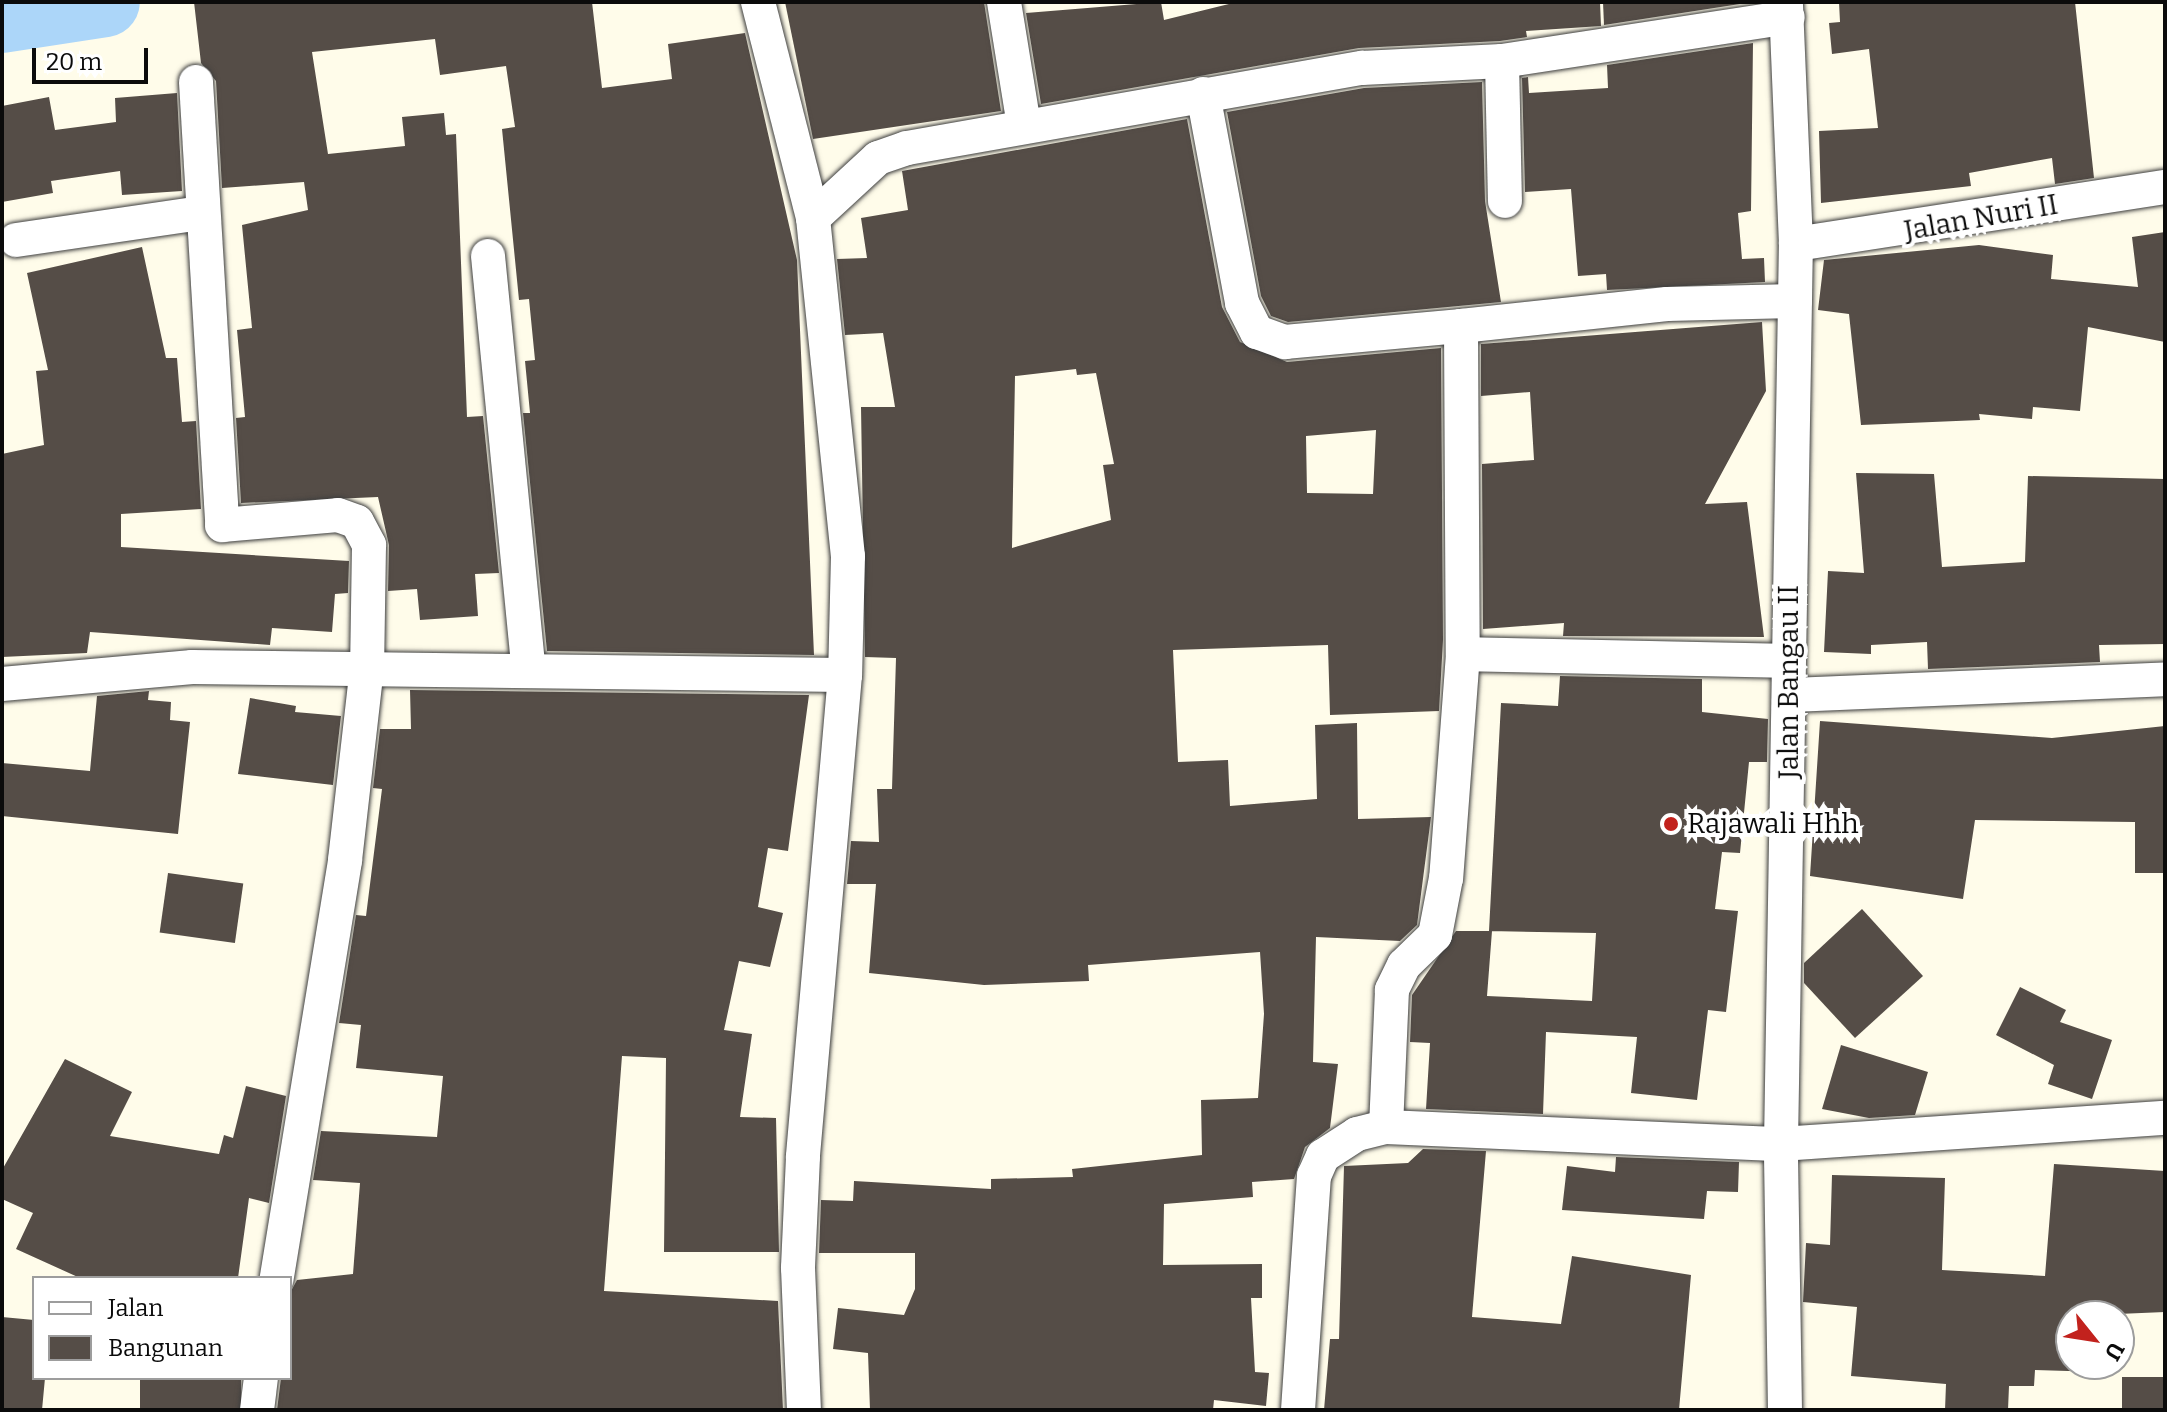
<!DOCTYPE html>
<html>
<head>
<meta charset="utf-8">
<style>
	body { margin:0 }
	#map { position:relative; width:2167px; height:1412px; overflow:hidden; background:#fffcea; font-family:Bitter,serif }
	div>[style] { position:absolute }
	[style*='--x'] { left:calc(var(--x)*1px); top:calc(var(--y)*1px); width:calc(var(--w)*1px); rotate:calc(var(--a)*1deg) }
	.river>* { height:70px; margin:-35px; padding:0 35px; transform-origin:35px; border-radius:35px; background:#acd6f9 }
	.building>* { inset:0; background:#554d47; transform-origin:0 0 }
	.roads { filter:drop-shadow(0 0 2px #3e3e3e) drop-shadow(0 0 2px #3e3e3e) }
	.minor>* { height:34px; margin:-17px; padding:0 17px; transform-origin:17px; border-radius:17px; background:#fff }
	.dots>* { width:22px; height:22px; translate:-50% -50%; box-sizing:border-box; border:4px solid #fff; border-radius:50% }
	span { translate:-50% -50%; white-space:nowrap; text-align:center; line-height:1.15; -webkit-text-stroke:8px #fff; paint-order:stroke }
	.street-label { font-size:28px; color:#0b0b0b }
	.poi-label { font-size:28px; color:#0b0b0b }
	.left { translate:0 -50%; text-align:left }
	.frame { position:absolute; inset:0; border:4px solid #0b0b0b; pointer-events:none }
	.legend { position:absolute; left:32px; top:1276px; width:260px; height:104px; box-sizing:border-box; background:#fff; border:2px solid #9d9d9d; margin:0; padding:10px 14px; list-style:none; font-size:24px; color:#0b0b0b }
	.legend li { display:flex; align-items:center; gap:16px; height:40px }
	.legend b { width:40px; border:2px solid #9d9d9d }
	.north { position:absolute; left:2055px; top:1300px; width:80px; height:80px; box-sizing:border-box; background:#fff; border:2px solid #9d9d9d; border-radius:50%; rotate:120deg; font-size:22px; font-weight:700; line-height:32px; text-align:center; color:#0b0b0b }
	.north::after { content:''; display:block; margin:auto; width:28px; height:36px; background:#c2221d; clip-path:polygon(50% 0,100% 100%,50% 72%,0 100%) }
	.scale { position:absolute; left:32px; top:48px; width:116px; height:36px; box-sizing:border-box; border:4px solid #0b0b0b; border-top:0; padding-left:10px; font-size:24px; line-height:28px; white-space:nowrap; color:#0b0b0b; -webkit-text-stroke:6px #fff; paint-order:stroke }
</style>
</head>
<body>
<div id="map">
	<div class="river">
		<div style="--x:2;--y:18;--w:104;--a:-8.8"></div>
	</div>
	<div class="building">
		<div style="clip-path:polygon(194px 2px,592px 2px,602px 88px,672px 79px,668px 44px,745px 33px,797px 260px,814px 655px,547px 651px,523px 413px,530px 413px,525px 361px,535px 360px,529px 299px,519px 300px,502px 129px,515px 127px,506px 66px,440px 75px,435px 39px,312px 52px,328px 154px,405px 146px,402px 117px,444px 113px,446px 135px,456px 134px,467px 417px,483px 416px,499px 573px,475px 574px,478px 616px,420px 620px,417px 589px,388px 591px,389px 545px,378px 497px,241px 503px,236px 418px,245px 417px,237px 330px,252px 328px,242px 225px,308px 210px,304px 182px,222px 188px,216px 81px,201px 63px)"></div>
		<div style="clip-path:polygon(785px 2px,984px 2px,1001px 111px,813px 139px)"></div>
		<div style="clip-path:polygon(1161px 2px,1164px 20px,1237px 2px,1600px 2px,1601px 26px,1526px 31px,1527px 37px,1500px 41px,1359px 48px,1041px 104px,1026px 13px)"></div>
		<div style="clip-path:polygon(1603px 2px,1740px 2px,1740px 4px,1604px 25px)"></div>
		<div style="clip-path:polygon(1839px 2px,2075px 2px,2094px 178px,2055px 184px,2052px 158px,1969px 173px,1971px 186px,1821px 203px,1819px 131px,1878px 128px,1869px 49px,1832px 54px,1829px 23px,1840px 22px)"></div>
		<div style="clip-path:polygon(1753px 43px,1751px 211px,1738px 213px,1742px 259px,1764px 258px,1765px 282px,1607px 290px,1606px 274px,1578px 276px,1571px 189px,1525px 192px,1522px 78px,1528px 77px,1529px 93px,1608px 88px,1607px 65px)"></div>
		<div style="clip-path:polygon(1482px 82px,1485px 201px,1501px 302px,1288px 322px,1271px 316px,1261px 296px,1227px 112px,1364px 88px)"></div>
		<div style="clip-path:polygon(177px 93px,182px 191px,122px 195px,120px 171px,51px 181px,53px 193px,2px 202px,2px 106px,49px 97px,55px 130px,116px 122px,115px 98px)"></div>
		<div style="clip-path:polygon(evenodd,1187px 119px,1222px 307px,1240px 342px,1287px 362px,1441px 348px,1443px 640px,1439px 711px,1330px 715px,1328px 645px,1173px 650px,1178px 762px,1228px 760px,1230px 806px,1317px 799px,1315px 725px,1357px 723px,1358px 819px,1431px 817px,1417px 925px,1400px 941px,1316px 937px,1313px 1062px,1338px 1064px,1330px 1128px,1305px 1147px,1294px 1179px,1252px 1182px,1253px 1197px,1164px 1204px,1163px 1265px,1262px 1264px,1262px 1298px,1251px 1298px,1255px 1372px,1269px 1373px,1266px 1406px,1214px 1400px,1213px 1410px,870px 1410px,868px 1353px,833px 1349px,838px 1308px,904px 1315px,915px 1289px,915px 1253px,819px 1253px,821px 1200px,853px 1201px,854px 1181px,991px 1189px,991px 1179px,1073px 1177px,1072px 1169px,1202px 1155px,1201px 1100px,1258px 1098px,1264px 1014px,1260px 952px,1088px 965px,1089px 981px,984px 985px,869px 973px,876px 884px,847px 884px,851px 841px,879px 842px,877px 789px,892px 789px,896px 658px,865px 657px,861px 407px,895px 407px,883px 333px,845px 335px,837px 259px,867px 258px,861px 218px,908px 210px,902px 171px,1187px 119px,1076px 369px,1077px 375px,1096px 373px,1114px 464px,1103px 465px,1111px 520px,1012px 548px,1015px 376px,1076px 369px,1187px 119px,1376px 430px,1373px 494px,1307px 493px,1306px 436px,1376px 430px)"></div>
		<div style="clip-path:polygon(2165px 232px,2165px 342px,2088px 327px,2080px 411px,2033px 407px,2032px 419px,1979px 414px,1980px 420px,1861px 425px,1849px 314px,1818px 310px,1824px 260px,1979px 245px,2053px 255px,2051px 279px,2138px 287px,2132px 237px)"></div>
		<div style="clip-path:polygon(142px 247px,166px 358px,177px 358px,182px 422px,196px 421px,201px 509px,121px 514px,121px 547px,349px 561px,348px 593px,335px 594px,332px 632px,272px 628px,270px 645px,90px 632px,87px 653px,2px 657px,2px 454px,44px 445px,36px 371px,48px 370px,27px 273px)"></div>
		<div style="clip-path:polygon(1762px 322px,1766px 391px,1705px 504px,1747px 502px,1764px 637px,1563px 636px,1564px 623px,1483px 629px,1482px 464px,1534px 460px,1530px 392px,1481px 396px,1481px 344px)"></div>
		<div style="clip-path:polygon(1856px 473px,1934px 474px,1942px 567px,2025px 562px,2028px 476px,2165px 479px,2165px 644px,2099px 645px,2100px 662px,1928px 669px,1927px 642px,1871px 645px,1871px 654px,1824px 652px,1828px 571px,1864px 573px)"></div>
		<div style="clip-path:polygon(1560px 676px,1702px 679px,1702px 712px,1768px 719px,1767px 762px,1749px 762px,1740px 853px,1722px 852px,1715px 909px,1738px 911px,1726px 1012px,1708px 1010px,1697px 1100px,1631px 1093px,1637px 1037px,1546px 1032px,1543px 1114px,1426px 1109px,1430px 1043px,1410px 1042px,1412px 995px,1456px 931px,1492px 931px,1487px 996px,1592px 1001px,1596px 933px,1489px 931px,1501px 703px,1558px 706px)"></div>
		<div style="clip-path:polygon(410px 690px,809px 695px,788px 851px,768px 848px,758px 907px,783px 913px,770px 967px,739px 961px,724px 1030px,752px 1034px,740px 1117px,776px 1118px,779px 1252px,664px 1252px,666px 1058px,622px 1056px,604px 1291px,778px 1301px,783px 1410px,277px 1410px,281px 1378px,290px 1378px,290px 1293px,297px 1280px,353px 1274px,360px 1183px,313px 1180px,321px 1131px,437px 1137px,443px 1076px,356px 1068px,361px 1025px,339px 1023px,356px 915px,366px 916px,382px 789px,373px 788px,380px 729px,411px 729px)"></div>
		<div style="clip-path:polygon(149px 691px,148px 700px,171px 702px,170px 720px,190px 722px,178px 834px,2px 816px,2px 763px,90px 771px,97px 696px)"></div>
		<div style="clip-path:polygon(250px 698px,296px 706px,295px 712px,341px 716px,333px 785px,238px 774px)"></div>
		<div style="clip-path:polygon(1820px 721px,2052px 738px,2165px 726px,2165px 873px,2135px 873px,2135px 822px,1975px 820px,1963px 899px,1810px 876px)"></div>
		<div style="left:168px;top:873px;width:76px;height:60px;rotate:8deg"></div>
		<div style="clip-path:polygon(1862px 909px,1923px 976px,1855px 1038px,1804px 983px,1804px 963px)"></div>
		<div style="clip-path:polygon(2020px 987px,2066px 1010px,2060px 1022px,2112px 1040px,2092px 1099px,2048px 1084px,2054px 1065px,1996px 1035px)"></div>
		<div style="clip-path:polygon(1841px 1045px,1928px 1072px,1915px 1115px,1869px 1118px,1822px 1109px)"></div>
		<div style="clip-path:polygon(65px 1059px,132px 1092px,110px 1136px,219px 1154px,224px 1135px,233px 1138px,246px 1086px,286px 1096px,269px 1203px,249px 1198px,238px 1278px,80px 1278px,16px 1249px,33px 1213px,2px 1199px,2px 1170px)"></div>
		<div style="clip-path:polygon(1423px 1149px,1486px 1151px,1472px 1317px,1561px 1324px,1572px 1256px,1691px 1275px,1679px 1410px,1324px 1410px,1330px 1339px,1339px 1339px,1344px 1166px,1408px 1163px)"></div>
		<div style="clip-path:polygon(1616px 1157px,1739px 1162px,1738px 1192px,1707px 1191px,1704px 1219px,1562px 1210px,1567px 1166px,1615px 1172px)"></div>
		<div style="clip-path:polygon(2054px 1164px,2165px 1171px,2165px 1312px,2071px 1316px,2071px 1364px,2101px 1364px,2101px 1372px,2035px 1370px,2034px 1386px,2009px 1386px,2008px 1410px,1945px 1410px,1946px 1384px,1851px 1376px,1857px 1307px,1803px 1302px,1806px 1243px,1830px 1245px,1832px 1175px,1945px 1178px,1942px 1270px,2045px 1276px)"></div>
		<div style="clip-path:polygon(2px 1317px,34px 1320px,34px 1378px,45px 1378px,42px 1410px,2px 1410px)"></div>
		<div style="left:2165px;top:1377px;width:33px;height:43px;rotate:90deg"></div>
		<div style="left:140px;top:1378px;width:101px;height:32px"></div>
	</div>
	<div class="roads">
		<div class="minor">
			<div style="--x:758;--y:2;--w:223;--a:75.7"></div>
			<div style="--x:813;--y:218;--w:340;--a:84.1"></div>
			<div style="--x:848;--y:556;--w:119;--a:91.4"></div>
			<div style="--x:845;--y:675;--w:484;--a:95"></div>
			<div style="--x:803;--y:1157;--w:111;--a:92.6"></div>
			<div style="--x:798;--y:1268;--w:142;--a:87.6"></div>
			<div style="--x:1004;--y:2;--w:125;--a:80.8"></div>
			<div style="--x:1502;--y:61;--w:140;--a:88.8"></div>
			<div style="--x:196;--y:82;--w:444;--a:86.6"></div>
			<div style="--x:222;--y:525;--w:116;--a:-4.9"></div>
			<div style="--x:338;--y:515;--w:20;--a:20"></div>
			<div style="--x:357;--y:522;--w:26;--a:62"></div>
			<div style="--x:369;--y:545;--w:122;--a:90.9"></div>
			<div style="--x:367;--y:667;--w:195;--a:96.5"></div>
			<div style="--x:345;--y:861;--w:423;--a:99.3"></div>
			<div style="--x:1203;--y:94;--w:213;--a:79.4"></div>
			<div style="--x:1242;--y:303;--w:33;--a:63"></div>
			<div style="--x:1257;--y:332;--w:30;--a:20"></div>
			<div style="--x:1285;--y:342;--w:177;--a:-5.2"></div>
			<div style="--x:1461;--y:326;--w:328;--a:89.7"></div>
			<div style="--x:1463;--y:654;--w:225;--a:94.3"></div>
			<div style="--x:1446;--y:878;--w:58;--a:100.9"></div>
			<div style="--x:1435;--y:935;--w:43;--a:135.9"></div>
			<div style="--x:1404;--y:965;--w:28;--a:116"></div>
			<div style="--x:1392;--y:990;--w:137;--a:92.5"></div>
			<div style="--x:813;--y:218;--w:88;--a:-42.7"></div>
			<div style="--x:878;--y:158;--w:31;--a:-19"></div>
			<div style="--x:907;--y:148;--w:462;--a:-10"></div>
			<div style="--x:1362;--y:68;--w:140;--a:-2.9"></div>
			<div style="--x:1502;--y:61;--w:289;--a:-8.7"></div>
			<div style="--x:16;--y:240;--w:187;--a:-8.3"></div>
			<div style="--x:1796;--y:244;--w:373;--a:-8.8"></div>
			<div style="--x:488;--y:256;--w:413;--a:84.4"></div>
			<div style="--x:1461;--y:326;--w:207;--a:-6.1"></div>
			<div style="--x:1667;--y:304;--w:128;--a:-1.3"></div>
			<div style="--x:1463;--y:654;--w:325;--a:1.2"></div>
			<div style="--x:2;--y:684;--w:191;--a:-5.1"></div>
			<div style="--x:192;--y:667;--w:653;--a:0.7"></div>
			<div style="--x:1791;--y:695;--w:374;--a:-2.4"></div>
			<div style="--x:257;--y:1410;--w:32;--a:-83"></div>
			<div style="--x:1298;--y:1410;--w:235;--a:-86.1"></div>
			<div style="--x:1314;--y:1176;--w:22;--a:-66"></div>
			<div style="--x:1323;--y:1156;--w:40;--a:-32.9"></div>
			<div style="--x:1357;--y:1134;--w:30;--a:-14"></div>
			<div style="--x:1386;--y:1127;--w:395;--a:2.5"></div>
			<div style="--x:1781;--y:1144;--w:385;--a:-3.9"></div>
			<div style="--x:1785;--y:1410;--w:266;--a:-90.9"></div>
			<div style="--x:1781;--y:1144;--w:900;--a:-89.05"></div>
			<div style="--x:1796;--y:244;--w:242;--a:-92.4"></div>
		</div>
	</div>
	<div class="dots">
		<div style="left:1671px;top:824px;background:#c2221d"></div>
	</div>
	<div class="street-label">
		<span style="left:1981px;top:218px;rotate:-10deg">Jalan Nuri II</span>
		<span style="left:1789px;top:682px;rotate:-90deg">Jalan Bangau II</span>
	</div>
	<div class="poi-label">
		<span class="left" style="left:1687px;top:824px">Rajawali Hhh</span>
	</div>
	<div class="frame"></div>
	<ul class="legend">
	<li><b style="height:10px;background:#fff"></b>Jalan</li>
	<li><b style="height:22px;background:#554d47"></b>Bangunan</li>
	</ul>
	<div class="north">U</div>
	<div class="scale">20 m</div>
</div>
</body>
</html>
